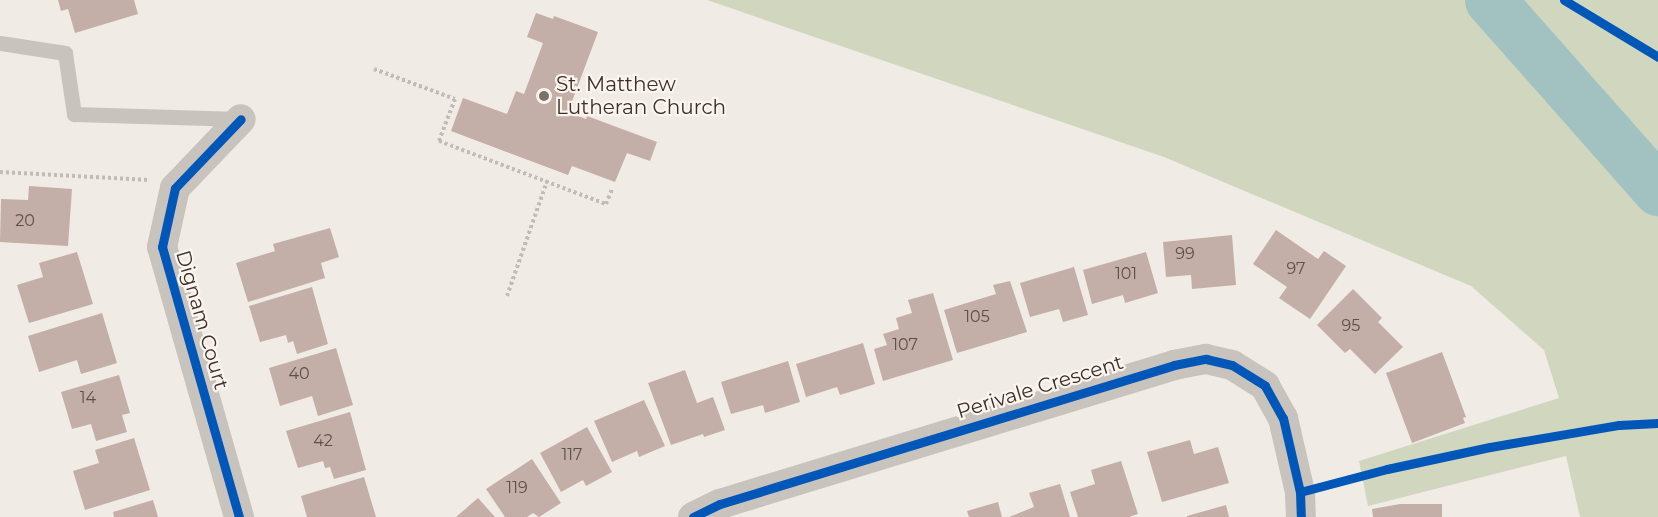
<!DOCTYPE html>
<html>
<head>
<meta charset="utf-8">
<style>
	body { margin:0 }
	#map { position:relative; width:1658px; height:517px; overflow:hidden; background:#f0ebe5; font-family:Montserrat,sans-serif }
	div>[style] { position:absolute }
	[style*='--x'] { left:calc(var(--x)*1px); top:calc(var(--y)*1px); width:calc(var(--w)*1px); rotate:calc(var(--a)*1deg) }
	.green>* { inset:0; background:#d1d6bf }
	.river>* { height:51px; margin:-25.5px; padding:0 25.5px; transform-origin:25.5px; border-radius:25.5px; background:#a1c2c1 }
	.building>* { inset:0; background:#c3afa7 }
	.path>* { height:4px; margin-top:-2px; transform-origin:0; background:repeating-linear-gradient(90deg,#c2bbb6 0 3px,transparent 0 6px) }
	.lane>* { height:15px; margin:-7.5px; padding:0 7.5px; transform-origin:7.5px; border-radius:7.5px; background:#c9c3be }
	.street>* { height:30px; margin:-15px; padding:0 15px; transform-origin:15px; border-radius:15px; background:#c9c3be }
	.cycleway>* { height:9px; margin:-4.5px; padding:0 4.5px; transform-origin:4.5px; border-radius:4.5px; background:#0057b8 }
	.dots>* { width:16px; height:16px; translate:-50% -50%; box-sizing:border-box; border:3px solid #fbf5ee; border-radius:50% }
	span { translate:-50% -50%; white-space:nowrap; text-align:center; line-height:1.15; -webkit-text-stroke:4.5px #fbf5ee; paint-order:stroke }
	.number-label { font-size:16px; color:#5d504a }
	.number-label span { -webkit-text-stroke-width:0 }
	.poi-label { font-size:20px; color:#3b302b }
	.left { translate:0 -50%; text-align:left }
	.street-label { font-size:20px; color:#3b302b }
</style>
</head>
<body>
<div id="map">
	<div class="green">
		<div style="clip-path:polygon(707px 0,1658px 0,1658px 517px,1580px 517px,1566px 456px,1368px 506px,1359px 461px,1559px 398px,1544px 350px,1471px 286px,1164px 157px)"></div>
	</div>
	<div class="river">
		<div style="--x:1490;--y:0;--w:254;--a:48.5"></div>
	</div>
	<div class="building">
		<div style="clip-path:polygon(58px 0,134px 0,138px 14px,75px 33px,68px 9px,61px 11px)"></div>
		<div style="clip-path:polygon(536px 13px,553px 19px,554px 16px,598px 32px,568px 112px,586px 119px,587px 116px,657px 142px,650px 161px,627px 153px,615px 182px,572px 166px,568px 175px,451px 131px,463px 98px,507px 114px,516px 91px,524px 94px,543px 43px,527px 37px)"></div>
		<div style="clip-path:polygon(29px 186px,72px 189px,68px 246px,0 242px,1px 199px,28px 200px)"></div>
		<div style="clip-path:polygon(330px 228px,339px 257px,321px 263px,325px 278px,248px 302px,236px 263px,275px 251px,273px 244px)"></div>
		<div style="clip-path:polygon(1276px 230px,1318px 259px,1324px 251px,1346px 266px,1310px 319px,1279px 298px,1287px 287px,1253px 264px)"></div>
		<div style="clip-path:polygon(1232px 235px,1236px 285px,1192px 289px,1191px 275px,1166px 277px,1163px 242px)"></div>
		<div style="clip-path:polygon(77px 252px,93px 304px,29px 323px,17px 285px,43px 277px,39px 263px)"></div>
		<div style="clip-path:polygon(1146px 252px,1158px 293px,1125px 303px,1123px 295px,1092px 304px,1083px 270px)"></div>
		<div style="clip-path:polygon(1074px 267px,1088px 315px,1063px 322px,1059px 309px,1030px 317px,1020px 283px)"></div>
		<div style="clip-path:polygon(1010px 281px,1027px 332px,957px 353px,944px 310px,996px 294px,993px 285px)"></div>
		<div style="clip-path:polygon(312px 287px,328px 344px,297px 354px,293px 341px,288px 343px,286px 335px,260px 342px,249px 306px)"></div>
		<div style="clip-path:polygon(1353px 289px,1382px 318px,1378px 322px,1403px 347px,1375px 374px,1350px 349px,1345px 353px,1317px 325px)"></div>
		<div style="clip-path:polygon(933px 293px,953px 360px,883px 381px,874px 349px,887px 345px,883px 334px,899px 329px,896px 318px,912px 313px,908px 300px)"></div>
		<div style="clip-path:polygon(102px 313px,117px 363px,81px 374px,77px 360px,39px 372px,28px 336px)"></div>
		<div style="clip-path:polygon(863px 343px,875px 384px,840px 395px,837px 387px,806px 397px,796px 364px)"></div>
		<div style="clip-path:polygon(336px 348px,353px 405px,318px 416px,312px 396px,280px 406px,269px 368px)"></div>
		<div style="clip-path:polygon(1442px 352px,1466px 417px,1463px 418px,1465px 423px,1412px 443px,1386px 373px)"></div>
		<div style="clip-path:polygon(788px 361px,800px 402px,765px 413px,763px 405px,731px 414px,721px 382px)"></div>
		<div style="clip-path:polygon(685px 370px,697px 403px,713px 397px,725px 430px,704px 437px,703px 434px,671px 445px,648px 383px)"></div>
		<div style="clip-path:polygon(119px 375px,130px 413px,122px 415px,127px 432px,96px 441px,91px 424px,72px 429px,61px 392px)"></div>
		<div style="clip-path:polygon(644px 400px,665px 446px,639px 457px,637px 451px,612px 462px,594px 421px)"></div>
		<div style="clip-path:polygon(350px 412px,366px 470px,334px 479px,330px 467px,325px 468px,323px 461px,298px 468px,286px 431px)"></div>
		<div style="clip-path:polygon(587px 427px,612px 472px,586px 486px,583px 480px,561px 492px,540px 453px)"></div>
		<div style="clip-path:polygon(134px 438px,150px 490px,85px 510px,73px 471px,99px 463px,95px 450px)"></div>
		<div style="clip-path:polygon(1190px 440px,1194px 454px,1218px 447px,1229px 483px,1162px 502px,1147px 452px)"></div>
		<div style="clip-path:polygon(532px 459px,561px 503px,539px 517px,533px 513px,527px 517px,505px 517px,486px 489px)"></div>
		<div style="clip-path:polygon(1121px 461px,1138px 514px,1129px 517px,1078px 517px,1070px 492px,1095px 484px,1091px 470px)"></div>
		<div style="clip-path:polygon(364px 477px,376px 517px,307px 517px,301px 496px)"></div>
		<div style="clip-path:polygon(1060px 484px,1070px 517px,1009px 517px,1034px 507px,1029px 493px)"></div>
		<div style="clip-path:polygon(478px 498px,495px 517px,456px 517px)"></div>
		<div style="clip-path:polygon(153px 500px,158px 517px,114px 517px,113px 512px)"></div>
		<div style="clip-path:polygon(998px 502px,1002px 517px,969px 517px,967px 511px)"></div>
		<div style="clip-path:polygon(1400px 504px,1442px 504px,1442px 517px,1373px 517px,1372px 509px)"></div>
		<div style="clip-path:polygon(1226px 505px,1229px 517px,1187px 517px,1187px 516px)"></div>
	</div>
	<div class="path">
		<div style="--x:374;--y:69;--w:86;--a:20.3"></div>
		<div style="--x:455;--y:99;--w:45;--a:110.9"></div>
		<div style="--x:439;--y:141;--w:178;--a:20.7"></div>
		<div style="--x:606;--y:204;--w:16;--a:-68"></div>
		<div style="--x:0;--y:172;--w:149;--a:3.1"></div>
		<div style="--x:507;--y:296;--w:122;--a:-70.8"></div>
	</div>
	<div class="lane">
		<div style="--x:0;--y:43;--w:66;--a:8.7"></div>
		<div style="--x:65;--y:53;--w:62;--a:81.6"></div>
		<div style="--x:74;--y:114;--w:167;--a:1.7"></div>
	</div>
	<div class="street">
		<div style="--x:239;--y:517;--w:281;--a:-105.9"></div>
		<div style="--x:162;--y:247;--w:60;--a:-77.6"></div>
		<div style="--x:175;--y:188;--w:95;--a:-46.3"></div>
		<div style="--x:693;--y:517;--w:30;--a:-26"></div>
		<div style="--x:720;--y:504;--w:475;--a:-17"></div>
		<div style="--x:1174;--y:365;--w:33;--a:-11"></div>
		<div style="--x:1206;--y:359;--w:27;--a:13"></div>
		<div style="--x:1232;--y:365;--w:39;--a:32"></div>
		<div style="--x:1265;--y:386;--w:37;--a:61"></div>
		<div style="--x:1283;--y:418;--w:76;--a:77.1"></div>
		<div style="--x:1300;--y:492;--w:25;--a:88"></div>
	</div>
	<div class="cycleway">
		<div style="--x:1564;--y:0;--w:110;--a:31.2"></div>
		<div style="--x:1300;--y:492;--w:90;--a:-14.8"></div>
		<div style="--x:1387;--y:469;--w:105;--a:-12.1"></div>
		<div style="--x:1490;--y:447;--w:131;--a:-9.7"></div>
		<div style="--x:1619;--y:425;--w:39;--a:-3"></div>
		<div style="--x:239;--y:517;--w:281;--a:-105.9"></div>
		<div style="--x:162;--y:247;--w:60;--a:-77.6"></div>
		<div style="--x:175;--y:188;--w:95;--a:-46.3"></div>
		<div style="--x:693;--y:517;--w:30;--a:-26"></div>
		<div style="--x:720;--y:504;--w:475;--a:-17"></div>
		<div style="--x:1174;--y:365;--w:33;--a:-11"></div>
		<div style="--x:1206;--y:359;--w:27;--a:13"></div>
		<div style="--x:1232;--y:365;--w:39;--a:32"></div>
		<div style="--x:1265;--y:386;--w:37;--a:61"></div>
		<div style="--x:1283;--y:418;--w:76;--a:77.1"></div>
		<div style="--x:1300;--y:492;--w:25;--a:88"></div>
	</div>
	<div class="dots">
		<div style="left:544px;top:96px;background:#7a716c"></div>
	</div>
	<div class="number-label">
		<span style="left:25px;top:221px">20</span>
		<span style="left:1185px;top:254px">99</span>
		<span style="left:1296px;top:269px">97</span>
		<span style="left:1126px;top:274px">101</span>
		<span style="left:977px;top:317px">105</span>
		<span style="left:1351px;top:326px">95</span>
		<span style="left:905px;top:345px">107</span>
		<span style="left:299px;top:374px">40</span>
		<span style="left:88px;top:398px">14</span>
		<span style="left:323px;top:441px">42</span>
		<span style="left:572px;top:455px">117</span>
		<span style="left:517px;top:488px">119</span>
	</div>
	<div class="poi-label">
		<span class="left" style="left:556px;top:96px">St. Matthew<br>Lutheran Church</span>
	</div>
	<div class="street-label">
		<span style="left:202px;top:320px;rotate:74deg">Dignam Court</span>
		<span style="left:1040px;top:387px;rotate:-17deg">Perivale Crescent</span>
	</div>
</div>
</body>
</html>
